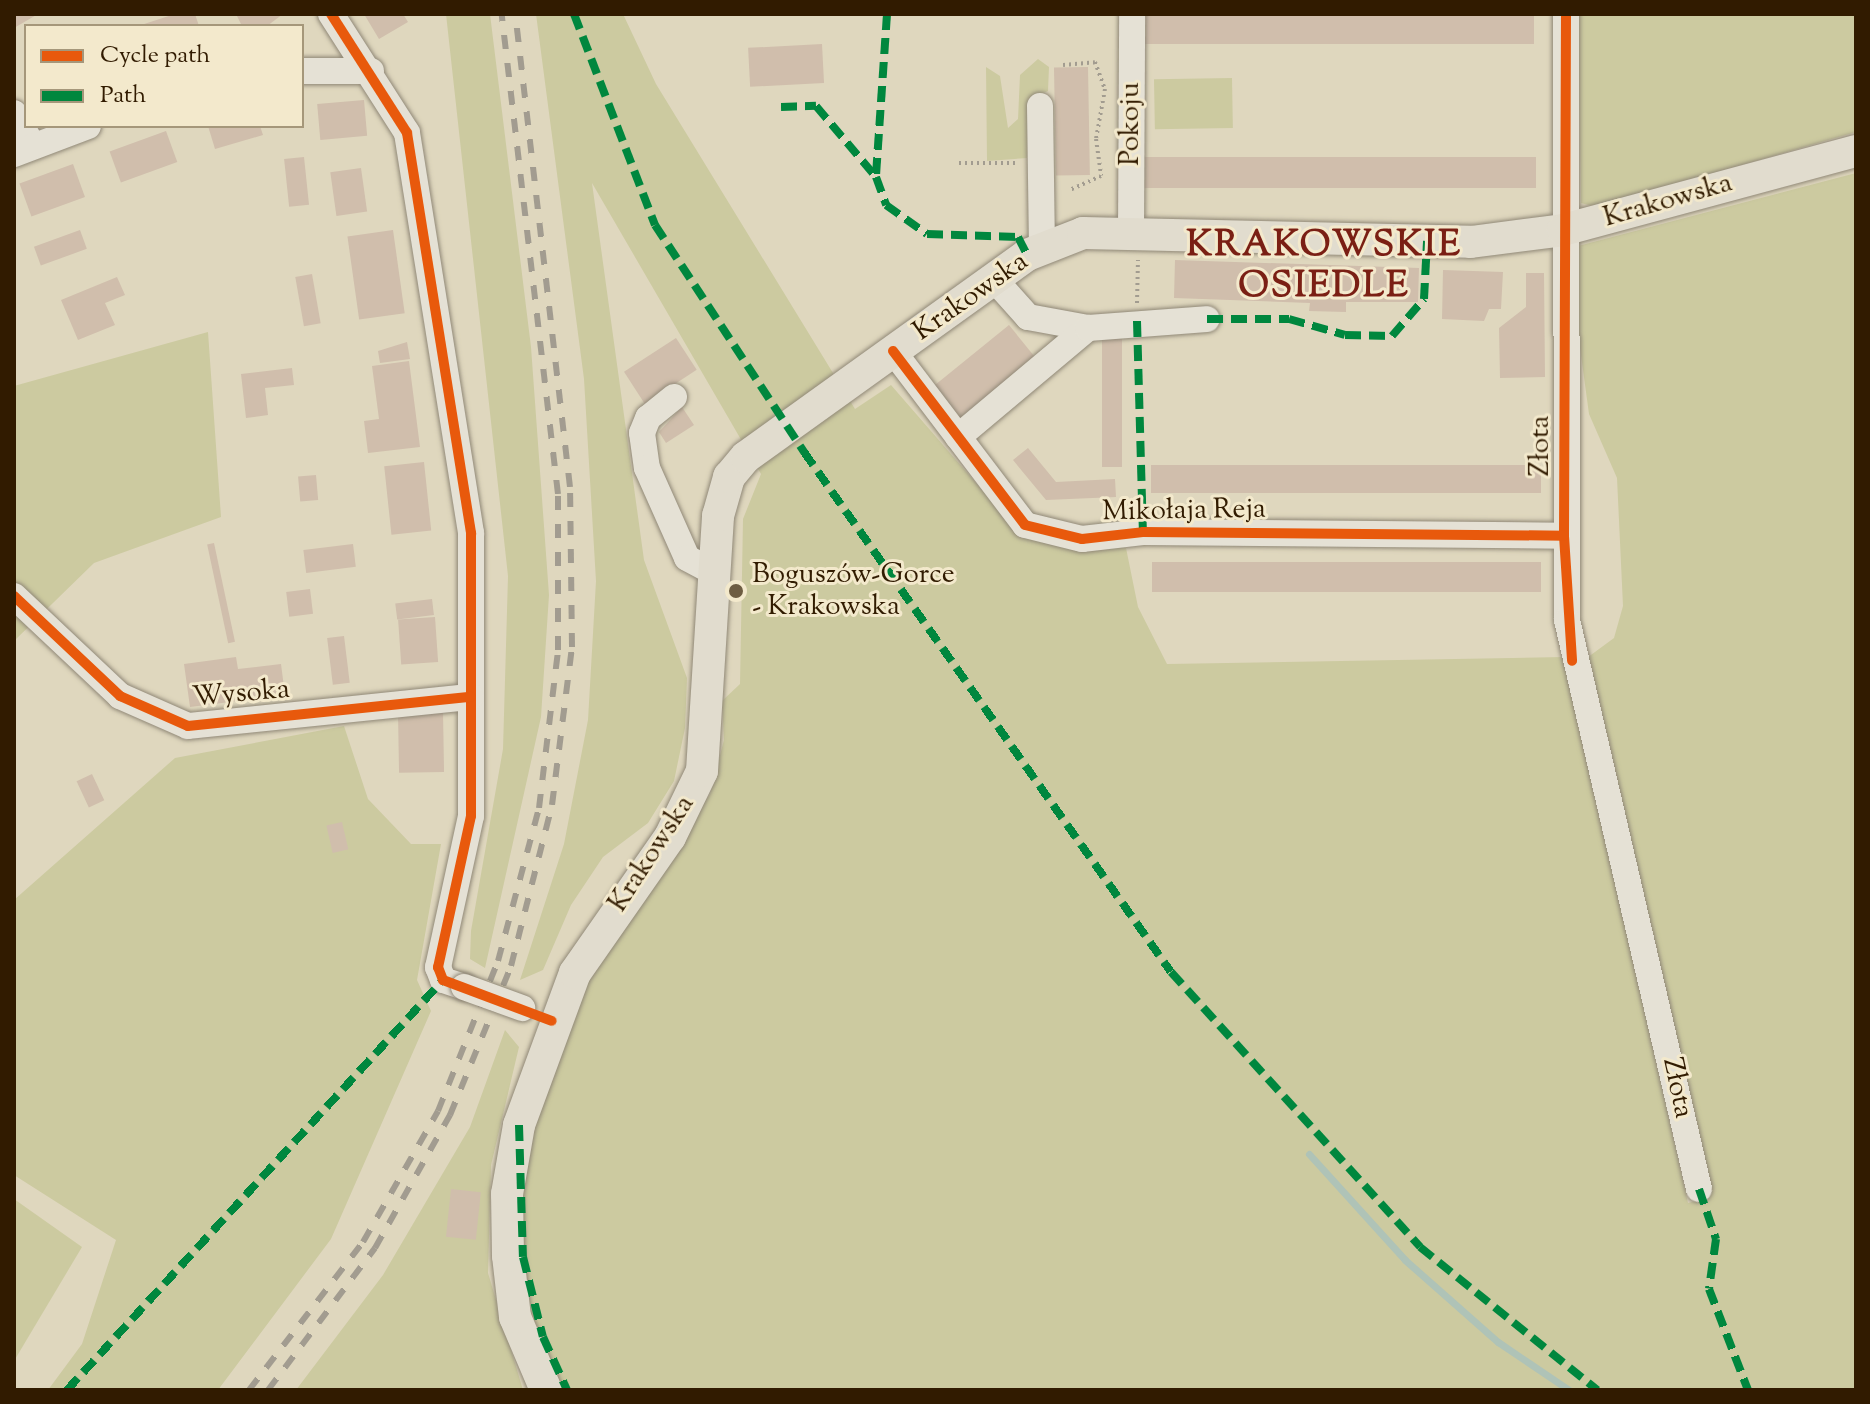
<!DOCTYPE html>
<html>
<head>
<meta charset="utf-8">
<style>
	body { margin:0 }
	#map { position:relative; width:1870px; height:1404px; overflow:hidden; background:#dfd7be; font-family:"Sorts Mill Goudy",serif }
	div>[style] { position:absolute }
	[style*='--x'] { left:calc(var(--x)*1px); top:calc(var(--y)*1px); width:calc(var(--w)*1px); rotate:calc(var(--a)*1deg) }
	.green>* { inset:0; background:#cccaa0; transform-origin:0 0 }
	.stream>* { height:7px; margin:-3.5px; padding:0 3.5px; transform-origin:3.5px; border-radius:3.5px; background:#afc3b7 }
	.building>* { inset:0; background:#d0beac; transform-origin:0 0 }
	.path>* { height:4px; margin-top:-2px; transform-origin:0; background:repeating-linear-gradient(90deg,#a29c90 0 2px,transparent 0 6px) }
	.roads { filter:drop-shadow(0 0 2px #908877) drop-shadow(0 0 2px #908877) }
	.minor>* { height:26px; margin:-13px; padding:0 13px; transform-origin:13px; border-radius:13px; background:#e5e1d5 }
	.major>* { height:32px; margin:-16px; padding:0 16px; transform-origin:16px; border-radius:16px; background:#e1dcce }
	.rail>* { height:6px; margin-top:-3px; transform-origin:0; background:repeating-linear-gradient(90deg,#a29c90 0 14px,transparent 0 28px) }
	.bridges { filter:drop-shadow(0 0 2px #908877) drop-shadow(0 0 2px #908877) }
	.minor-bridge>* { height:26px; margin:-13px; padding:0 13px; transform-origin:13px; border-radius:13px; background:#e5e1d5 }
	.quiet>* { height:8px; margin-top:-4px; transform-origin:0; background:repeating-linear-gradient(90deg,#00873e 0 16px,transparent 0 24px) }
	.cycleway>* { height:10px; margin:-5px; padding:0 5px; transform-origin:5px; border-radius:5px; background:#e8590c }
	.dots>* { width:22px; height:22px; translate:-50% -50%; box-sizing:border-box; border:4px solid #f3e9cc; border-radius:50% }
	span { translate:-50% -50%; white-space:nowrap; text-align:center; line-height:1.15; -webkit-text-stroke:6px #f3e9cc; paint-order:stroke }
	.street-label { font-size:28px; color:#311b00 }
	.poi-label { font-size:28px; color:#311b00 }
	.left { translate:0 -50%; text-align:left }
	.district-label { font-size:36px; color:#7a1f14; font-weight:700; letter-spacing:2px }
	.frame { position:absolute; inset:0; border:16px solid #311b00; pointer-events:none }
	.legend { position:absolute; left:24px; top:24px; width:280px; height:104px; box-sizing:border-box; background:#f3e9cc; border:2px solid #a5977a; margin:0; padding:10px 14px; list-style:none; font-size:24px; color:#311b00 }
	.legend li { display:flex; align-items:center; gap:16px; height:40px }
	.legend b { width:40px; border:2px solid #a5977a }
</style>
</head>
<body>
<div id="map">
	<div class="green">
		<div style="clip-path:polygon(446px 14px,490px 14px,531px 347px,549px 595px,541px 717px,485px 968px,470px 959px,471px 931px,503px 749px,508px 576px)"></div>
		<div style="clip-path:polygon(536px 14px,623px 14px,656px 84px,855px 409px,891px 385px,1022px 536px,1126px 548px,1138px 607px,1167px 664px,1564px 657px,1688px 1203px,1710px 1197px,1580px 663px,1614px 638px,1623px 606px,1617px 478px,1589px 414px,1571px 281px,1578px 246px,1856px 173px,1856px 1390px,560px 1390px,528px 1314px,522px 1257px,523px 1194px,539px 1105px,582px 978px,710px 794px,724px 740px,722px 701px,740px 684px,743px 519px,761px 474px,592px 183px,644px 560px,687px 678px,685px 728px,674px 781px,648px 823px,603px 857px,571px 905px,543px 970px,520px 980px,564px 844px,588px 720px,596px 581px,584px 379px)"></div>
		<div style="clip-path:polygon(1578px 14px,1856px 14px,1856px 132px,1596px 207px,1581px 203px)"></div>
		<div style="clip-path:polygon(1038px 59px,1049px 67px,1048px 91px,1039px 95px,1027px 158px,987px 161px,986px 67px,1000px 76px,1008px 128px,1018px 119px,1020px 75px)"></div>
		<div style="left:1232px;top:78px;width:50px;height:78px;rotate:89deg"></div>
		<div style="clip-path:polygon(208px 332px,221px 517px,94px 563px,14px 641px,14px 386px)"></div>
		<div style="clip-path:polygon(344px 726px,368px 799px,411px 844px,441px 844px,417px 980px,431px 1011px,331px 1239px,218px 1390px,48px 1390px,82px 1344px,116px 1240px,14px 1175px,14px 900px,175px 758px)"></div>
		<div style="clip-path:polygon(505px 1030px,519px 1047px,491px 1165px,488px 1273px,523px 1390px,296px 1390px,383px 1275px,470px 1127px)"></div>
		<div style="clip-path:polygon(14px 1199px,82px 1247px,14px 1361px)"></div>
	</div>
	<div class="stream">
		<div style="--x:1309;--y:1154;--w:143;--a:47.8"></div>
		<div style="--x:1405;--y:1260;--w:124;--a:41.4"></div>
		<div style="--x:1498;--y:1342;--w:86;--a:34.1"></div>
	</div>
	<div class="building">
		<div style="clip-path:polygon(14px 14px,38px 14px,14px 28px)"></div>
		<div style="clip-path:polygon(175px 14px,195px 14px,199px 26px,138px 26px)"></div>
		<div style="clip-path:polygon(236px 14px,283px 14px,267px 26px,242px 26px)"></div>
		<div style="clip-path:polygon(364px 14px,403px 14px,408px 22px,379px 39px)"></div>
		<div style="left:1138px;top:14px;width:396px;height:30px"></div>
		<div style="left:822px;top:44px;width:39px;height:74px;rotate:87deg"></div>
		<div style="left:1088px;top:67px;width:108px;height:34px;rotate:89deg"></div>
		<div style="left:364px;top:100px;width:36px;height:47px;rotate:85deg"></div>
		<div style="clip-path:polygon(208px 126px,260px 126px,263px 135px,215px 149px)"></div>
		<div style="left:166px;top:131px;width:33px;height:60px;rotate:70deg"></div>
		<div style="left:304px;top:157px;width:48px;height:20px;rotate:84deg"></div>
		<div style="left:1536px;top:157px;width:31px;height:397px;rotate:90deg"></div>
		<div style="left:73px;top:164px;width:35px;height:57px;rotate:70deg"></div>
		<div style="left:361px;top:168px;width:44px;height:31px;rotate:82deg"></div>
		<div style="left:80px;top:230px;width:20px;height:49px;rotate:70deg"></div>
		<div style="left:393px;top:230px;width:84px;height:46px;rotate:82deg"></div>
		<div style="clip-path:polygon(1175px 260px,1419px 268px,1418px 302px,1346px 302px,1346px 312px,1309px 311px,1310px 303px,1174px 298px)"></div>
		<div style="clip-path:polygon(1443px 270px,1503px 272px,1501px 309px,1489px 309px,1484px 321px,1442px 319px)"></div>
		<div style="clip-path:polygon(1526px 273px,1544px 273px,1545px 377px,1500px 378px,1499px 328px,1526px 307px)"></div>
		<div style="left:312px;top:274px;width:50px;height:17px;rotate:80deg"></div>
		<div style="clip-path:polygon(117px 277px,125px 295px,105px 303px,115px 325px,78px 340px,61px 300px)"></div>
		<div style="left:1009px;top:325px;width:46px;height:96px;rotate:51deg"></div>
		<div style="left:1102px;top:337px;width:20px;height:130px"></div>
		<div style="left:676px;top:338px;width:38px;height:62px;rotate:57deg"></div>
		<div style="clip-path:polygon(407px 342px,410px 359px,380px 363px,378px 351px)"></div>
		<div style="clip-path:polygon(409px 361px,420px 447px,368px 453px,364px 421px,379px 419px,372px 366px)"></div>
		<div style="clip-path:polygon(292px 368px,294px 385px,265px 388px,268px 415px,246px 418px,241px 374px)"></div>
		<div style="clip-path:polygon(682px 407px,694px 425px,666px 443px,659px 432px)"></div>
		<div style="clip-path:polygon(1028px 448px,1056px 482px,1115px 479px,1116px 497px,1046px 500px,1013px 460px)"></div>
		<div style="left:424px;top:462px;width:69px;height:40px;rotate:84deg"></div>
		<div style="left:1541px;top:465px;width:28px;height:390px;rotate:90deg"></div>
		<div style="left:316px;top:475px;width:25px;height:18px;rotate:85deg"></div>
		<div style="left:214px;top:543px;width:101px;height:7px;rotate:78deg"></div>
		<div style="left:353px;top:544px;width:23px;height:50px;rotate:83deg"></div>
		<div style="left:1541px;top:562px;width:30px;height:389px;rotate:90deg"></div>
		<div style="left:310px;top:589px;width:25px;height:24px;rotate:83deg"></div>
		<div style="left:432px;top:599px;width:16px;height:37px;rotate:83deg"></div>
		<div style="left:435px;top:617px;width:45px;height:37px;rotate:86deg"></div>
		<div style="left:344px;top:636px;width:47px;height:17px;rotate:83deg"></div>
		<div style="clip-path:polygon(236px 657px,238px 669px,281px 664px,285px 695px,190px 707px,184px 664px)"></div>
		<div style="left:443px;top:712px;width:60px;height:45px;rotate:89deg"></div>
		<div style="left:92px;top:774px;width:29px;height:17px;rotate:65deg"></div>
		<div style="left:342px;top:822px;width:28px;height:16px;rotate:77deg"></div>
		<div style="left:451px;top:1189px;width:30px;height:48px;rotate:6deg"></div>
	</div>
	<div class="path">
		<div style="--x:1063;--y:65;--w:32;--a:-5"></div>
		<div style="--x:1095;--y:62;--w:29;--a:70"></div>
		<div style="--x:1105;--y:89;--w:51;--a:100.2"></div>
		<div style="--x:1096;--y:139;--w:37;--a:82"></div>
		<div style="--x:1101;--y:176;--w:34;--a:156"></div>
		<div style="--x:959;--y:163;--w:58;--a:0"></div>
		<div style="--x:1137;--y:303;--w:43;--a:-88.7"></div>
	</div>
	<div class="roads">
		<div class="minor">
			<div style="--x:331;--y:14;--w:141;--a:57.4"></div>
			<div style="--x:407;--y:133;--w:405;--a:80.9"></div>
			<div style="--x:471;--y:533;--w:283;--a:90"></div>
			<div style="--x:471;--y:816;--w:155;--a:102.3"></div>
			<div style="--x:438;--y:967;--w:14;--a:69"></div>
			<div style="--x:443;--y:980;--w:22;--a:18"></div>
			<div style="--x:1566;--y:14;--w:606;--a:89.91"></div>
			<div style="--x:1567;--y:620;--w:584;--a:76.94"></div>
			<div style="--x:302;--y:71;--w:69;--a:0"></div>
			<div style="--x:1040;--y:106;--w:143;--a:89.2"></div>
			<div style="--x:14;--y:113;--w:38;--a:60"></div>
			<div style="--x:14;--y:154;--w:79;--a:-20.7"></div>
			<div style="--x:1131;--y:234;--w:220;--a:-89.7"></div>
			<div style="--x:994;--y:279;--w:51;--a:48.2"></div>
			<div style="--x:1028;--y:317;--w:61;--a:10.4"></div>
			<div style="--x:893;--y:351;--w:218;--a:52.8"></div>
			<div style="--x:1025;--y:525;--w:59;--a:13.8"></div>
			<div style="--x:1082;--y:539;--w:61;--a:-6.5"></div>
			<div style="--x:1143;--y:532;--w:421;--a:0.5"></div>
			<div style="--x:674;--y:397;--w:33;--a:141"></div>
			<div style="--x:648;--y:418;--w:16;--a:112"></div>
			<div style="--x:642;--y:433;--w:35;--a:82"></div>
			<div style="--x:647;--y:468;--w:98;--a:66"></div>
			<div style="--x:687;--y:558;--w:32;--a:28"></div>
			<div style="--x:958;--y:437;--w:170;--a:-40"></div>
			<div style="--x:1088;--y:328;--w:119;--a:-4.3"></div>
			<div style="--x:14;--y:596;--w:146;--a:43.3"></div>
			<div style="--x:120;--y:696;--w:74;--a:23.8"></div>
			<div style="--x:188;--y:726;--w:284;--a:-5.9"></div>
		</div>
		<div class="major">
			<div style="--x:546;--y:1390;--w:79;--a:-113"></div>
			<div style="--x:515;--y:1317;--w:61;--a:-96.5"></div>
			<div style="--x:508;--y:1256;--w:62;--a:-90.9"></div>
			<div style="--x:507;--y:1194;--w:70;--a:-80.1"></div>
			<div style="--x:519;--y:1125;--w:162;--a:-69.8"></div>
			<div style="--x:575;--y:973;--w:166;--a:-55.1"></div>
			<div style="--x:670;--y:837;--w:73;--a:-64.1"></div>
			<div style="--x:702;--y:771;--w:256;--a:-86.4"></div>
			<div style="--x:718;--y:516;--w:41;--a:-74.2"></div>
			<div style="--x:729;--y:477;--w:26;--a:-50"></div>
			<div style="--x:746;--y:457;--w:346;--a:-35.7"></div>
			<div style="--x:1027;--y:255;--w:60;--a:-21.4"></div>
			<div style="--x:1083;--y:233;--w:388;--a:1.3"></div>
			<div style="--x:1471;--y:242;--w:93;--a:-7.4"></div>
			<div style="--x:1563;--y:230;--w:303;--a:-15.1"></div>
		</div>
	</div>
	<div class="rail">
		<div style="--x:249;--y:1390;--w:187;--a:-52.4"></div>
		<div style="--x:363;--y:1242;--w:151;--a:-60.2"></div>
		<div style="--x:438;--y:1111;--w:162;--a:-68.2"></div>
		<div style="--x:498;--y:961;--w:158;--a:-75"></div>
		<div style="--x:539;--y:808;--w:159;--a:-83.1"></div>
		<div style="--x:558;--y:650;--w:156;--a:-90"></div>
		<div style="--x:558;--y:494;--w:483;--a:-96.7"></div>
		<div style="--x:268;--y:1390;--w:178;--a:-53"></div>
		<div style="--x:375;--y:1248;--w:153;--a:-60.6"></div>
		<div style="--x:450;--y:1115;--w:161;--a:-67.7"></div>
		<div style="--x:511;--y:966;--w:166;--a:-75.7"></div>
		<div style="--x:552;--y:805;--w:159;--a:-82.8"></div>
		<div style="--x:572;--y:647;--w:160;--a:-90.7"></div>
		<div style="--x:570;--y:487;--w:476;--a:-96.6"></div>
	</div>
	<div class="bridges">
		<div class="minor-bridge">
			<div style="--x:464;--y:987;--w:62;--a:19.9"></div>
		</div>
	</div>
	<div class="quiet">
		<div style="--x:574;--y:14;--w:226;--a:69"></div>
		<div style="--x:655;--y:225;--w:272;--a:56.7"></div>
		<div style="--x:804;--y:452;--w:636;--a:54.79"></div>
		<div style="--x:1171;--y:972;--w:371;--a:47.8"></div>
		<div style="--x:1420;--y:1247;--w:228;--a:38.9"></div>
		<div style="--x:887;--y:14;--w:163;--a:93.9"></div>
		<div style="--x:876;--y:177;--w:30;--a:70"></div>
		<div style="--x:886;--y:205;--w:50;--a:35.3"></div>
		<div style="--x:927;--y:234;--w:91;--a:1.9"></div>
		<div style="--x:1018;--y:237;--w:20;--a:63"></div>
		<div style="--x:781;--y:107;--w:35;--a:-2"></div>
		<div style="--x:816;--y:106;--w:93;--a:49.8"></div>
		<div style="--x:1207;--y:319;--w:82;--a:0"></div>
		<div style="--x:1289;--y:319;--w:58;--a:15.9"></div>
		<div style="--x:1345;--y:335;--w:47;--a:1.2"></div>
		<div style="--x:1392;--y:336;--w:49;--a:-49.1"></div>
		<div style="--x:1424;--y:299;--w:58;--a:-87"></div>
		<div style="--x:1137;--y:321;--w:211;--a:88.4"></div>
		<div style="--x:519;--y:1125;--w:132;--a:88.3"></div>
		<div style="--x:523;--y:1257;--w:82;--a:76"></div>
		<div style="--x:543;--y:1337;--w:58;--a:65.6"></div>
		<div style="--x:1699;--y:1189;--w:53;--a:71.2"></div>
		<div style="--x:1716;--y:1239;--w:50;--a:98"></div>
		<div style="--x:1709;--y:1289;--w:108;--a:68.9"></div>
		<div style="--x:67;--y:1390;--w:556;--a:-47.48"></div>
	</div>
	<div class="cycleway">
		<div style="--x:331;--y:14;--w:141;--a:57.4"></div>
		<div style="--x:407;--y:133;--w:405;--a:80.9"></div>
		<div style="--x:471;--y:533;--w:283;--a:90"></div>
		<div style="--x:471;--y:816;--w:155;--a:102.3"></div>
		<div style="--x:438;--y:967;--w:14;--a:69"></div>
		<div style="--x:443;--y:980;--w:116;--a:20.6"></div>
		<div style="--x:1566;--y:14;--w:522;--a:90.22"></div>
		<div style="--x:1564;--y:536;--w:125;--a:86.3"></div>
		<div style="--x:893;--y:351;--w:218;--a:52.8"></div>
		<div style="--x:1025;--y:525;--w:59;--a:13.8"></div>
		<div style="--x:1082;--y:539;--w:61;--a:-6.5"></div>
		<div style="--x:1143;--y:532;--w:421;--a:0.5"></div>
		<div style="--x:14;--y:596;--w:146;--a:43.3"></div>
		<div style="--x:120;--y:696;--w:74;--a:23.8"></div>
		<div style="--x:188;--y:726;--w:284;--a:-5.9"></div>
	</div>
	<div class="dots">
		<div style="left:736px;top:591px;background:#6e5d42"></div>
	</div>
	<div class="street-label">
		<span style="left:1131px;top:124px;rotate:-90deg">Pokoju</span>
		<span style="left:1668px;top:201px;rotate:-16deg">Krakowska</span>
		<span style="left:971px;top:297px;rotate:-35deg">Krakowska</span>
		<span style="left:1541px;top:446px;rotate:-90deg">Złota</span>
		<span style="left:1184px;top:511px;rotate:-1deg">Mikołaja Reja</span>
		<span style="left:241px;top:694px;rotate:-5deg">Wysoka</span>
		<span style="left:652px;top:854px;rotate:-57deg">Krakowska</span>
		<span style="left:1677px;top:1088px;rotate:78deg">Złota</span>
	</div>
	<div class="poi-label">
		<span class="left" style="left:752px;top:591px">Boguszów-Gorce<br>- Krakowska</span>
	</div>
	<div class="district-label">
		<span style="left:1324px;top:267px">KRAKOWSKIE<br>OSIEDLE</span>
	</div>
	<div class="frame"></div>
	<ul class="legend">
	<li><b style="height:10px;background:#e8590c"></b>Cycle path</li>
	<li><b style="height:10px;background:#00873e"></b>Path</li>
	</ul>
</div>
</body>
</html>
